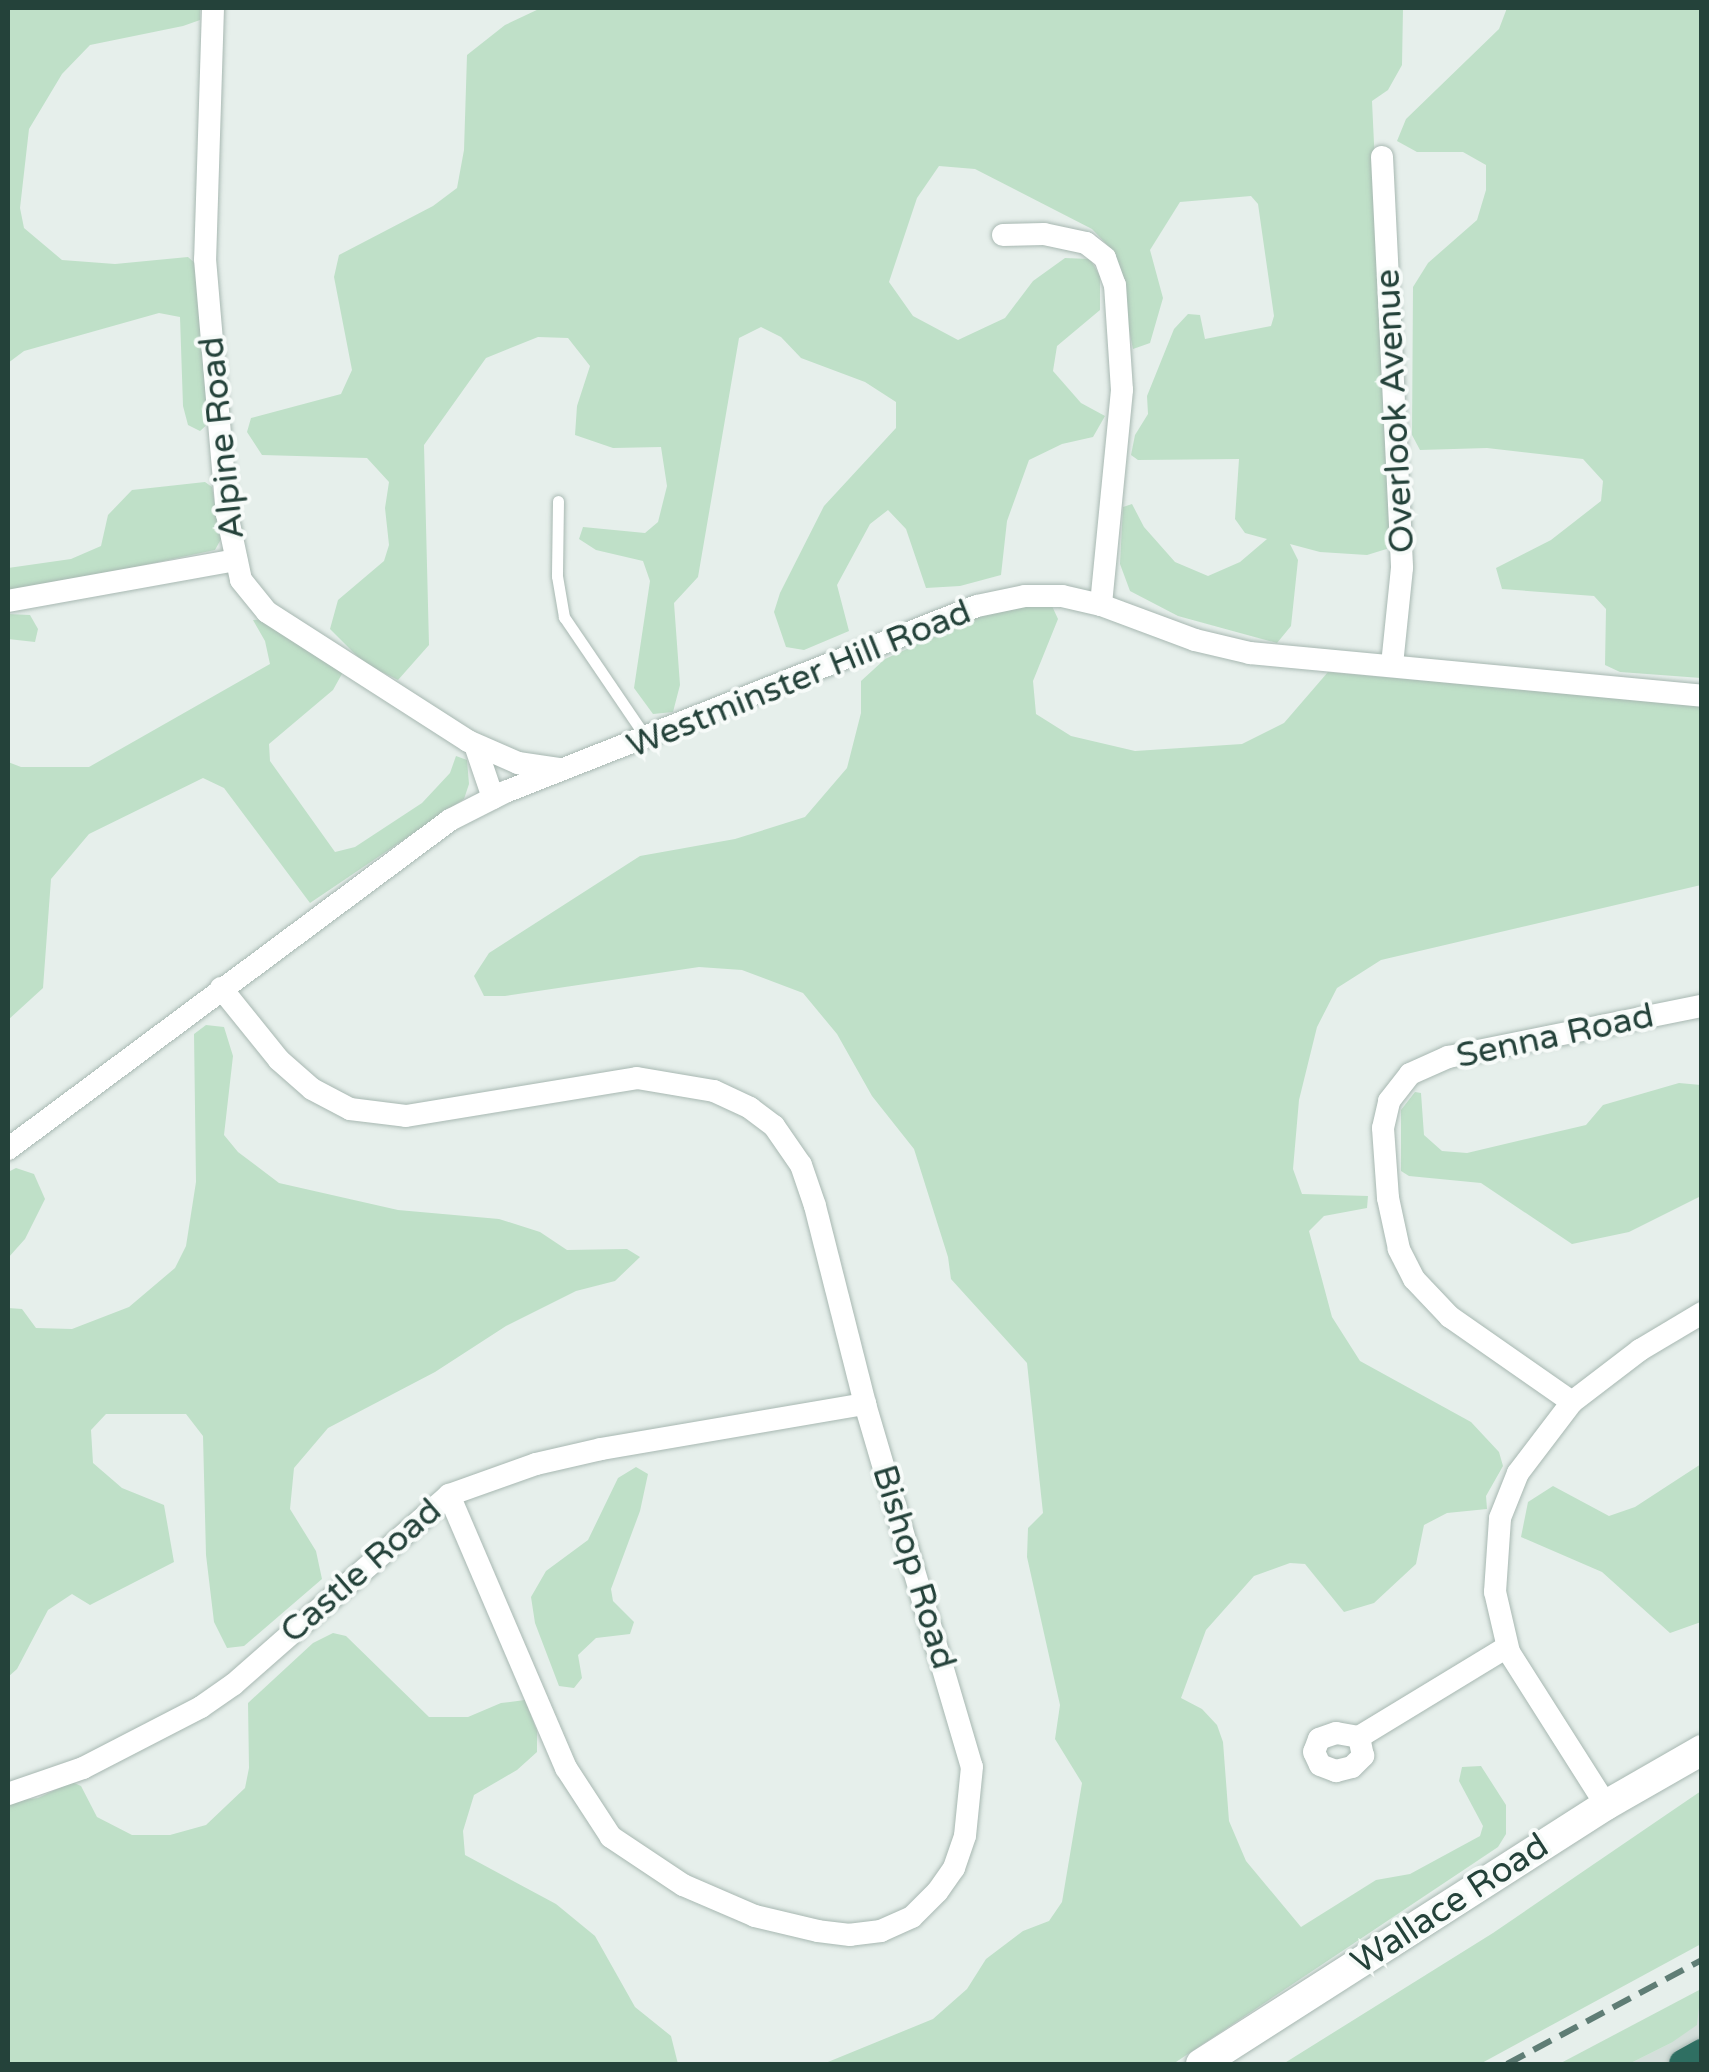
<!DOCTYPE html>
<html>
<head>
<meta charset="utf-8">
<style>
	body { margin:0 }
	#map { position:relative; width:1709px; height:2072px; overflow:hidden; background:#e6efeb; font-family:"Varela Round",sans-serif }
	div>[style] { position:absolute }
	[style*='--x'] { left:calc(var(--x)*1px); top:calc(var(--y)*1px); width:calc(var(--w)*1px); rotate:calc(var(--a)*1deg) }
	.built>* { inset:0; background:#d4dfda }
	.green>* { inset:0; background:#bfe0c8 }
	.roads { filter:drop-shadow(0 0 2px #a8b8b2) drop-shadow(0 0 2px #a8b8b2) }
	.lane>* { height:11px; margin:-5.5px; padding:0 5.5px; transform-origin:5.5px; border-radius:5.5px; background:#fff }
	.street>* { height:22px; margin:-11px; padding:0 11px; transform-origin:11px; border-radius:11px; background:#fff }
	.secondary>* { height:30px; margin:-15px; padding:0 15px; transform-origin:15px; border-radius:15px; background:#fff }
	.highway>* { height:30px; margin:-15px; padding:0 15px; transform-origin:15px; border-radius:15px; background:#2f6f62 }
	.rail>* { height:6px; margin-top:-3px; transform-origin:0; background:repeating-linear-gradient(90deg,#5f7d75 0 20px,transparent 0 30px) }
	span { translate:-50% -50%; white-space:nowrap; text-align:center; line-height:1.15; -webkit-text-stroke:8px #f7fbf9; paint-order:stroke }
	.street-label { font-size:35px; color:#24423a }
	.frame { position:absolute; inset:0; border:10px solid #24423a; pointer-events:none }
</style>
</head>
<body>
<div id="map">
	<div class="built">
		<div style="clip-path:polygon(1701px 2000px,1701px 2064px,1629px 2064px,1671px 2043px)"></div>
	</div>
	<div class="green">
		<div style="clip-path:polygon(8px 8px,200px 8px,200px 20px,183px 26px,90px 45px,62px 74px,29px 129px,20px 208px,24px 228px,62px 260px,115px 264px,188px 257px,196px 264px,210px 422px,200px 431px,188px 425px,183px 406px,180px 317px,159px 313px,24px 351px,8px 363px)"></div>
		<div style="clip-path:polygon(541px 8px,1403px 8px,1402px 65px,1388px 90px,1372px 101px,1393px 547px,1367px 555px,1320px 552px,1290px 544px,1298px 560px,1291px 626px,1277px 643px,1178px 616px,1130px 591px,1120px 564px,1123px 507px,1132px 504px,1144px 527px,1175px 562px,1208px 576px,1240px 562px,1267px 539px,1245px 533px,1235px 519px,1239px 459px,1138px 460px,1131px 455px,1135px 435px,1148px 414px,1147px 396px,1174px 329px,1188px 314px,1200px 315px,1205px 339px,1271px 326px,1274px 316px,1258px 204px,1251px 196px,1180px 202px,1150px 250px,1163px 298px,1150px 343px,1133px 349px,1113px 251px,1092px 229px,975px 169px,939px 166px,917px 198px,889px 282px,913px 316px,958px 340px,1005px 318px,1033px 281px,1065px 258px,1090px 259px,1100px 276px,1100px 310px,1057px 346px,1053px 371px,1081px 403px,1105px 416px,1093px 437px,1062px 444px,1029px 460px,1007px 521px,1001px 575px,960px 586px,926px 588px,906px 529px,888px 510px,870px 524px,837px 585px,849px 631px,804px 650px,786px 647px,774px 612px,780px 593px,824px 506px,896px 428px,896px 402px,865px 382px,801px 358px,781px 337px,761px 327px,739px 338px,698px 577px,674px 603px,680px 685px,673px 712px,653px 714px,634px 688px,650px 581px,643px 561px,596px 550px,579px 539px,583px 527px,645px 533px,658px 522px,667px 486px,661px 447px,613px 448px,575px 435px,577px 406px,590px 366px,568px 338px,538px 337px,486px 358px,424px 445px,429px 645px,398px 680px,364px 663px,330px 629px,338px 600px,384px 561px,389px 545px,385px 508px,389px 482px,367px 458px,262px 455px,247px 432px,251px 418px,341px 394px,352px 370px,334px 277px,339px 255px,433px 206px,457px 188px,464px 150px,467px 55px,505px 25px)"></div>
		<div style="clip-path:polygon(1507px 8px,1701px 8px,1701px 678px,1620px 672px,1605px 665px,1606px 609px,1594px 596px,1502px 589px,1496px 568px,1551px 540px,1601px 501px,1603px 481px,1583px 459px,1487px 448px,1420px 450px,1412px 435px,1413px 287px,1428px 263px,1477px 220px,1486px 190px,1486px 165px,1463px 152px,1417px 152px,1397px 141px,1406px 119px,1499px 29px)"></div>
		<div style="clip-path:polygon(205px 482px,212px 487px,221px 539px,215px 550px,8px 594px,8px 568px,71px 559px,101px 546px,108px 515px,132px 490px)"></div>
		<div style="clip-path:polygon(1019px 606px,1052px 606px,1058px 619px,1033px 681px,1036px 714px,1071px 736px,1135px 751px,1242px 744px,1284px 723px,1328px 672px,1701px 706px,1701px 885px,1381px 960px,1337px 988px,1317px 1027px,1299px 1100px,1293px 1169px,1302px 1194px,1368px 1196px,1367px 1208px,1324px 1216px,1309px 1231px,1332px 1317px,1360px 1361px,1471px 1422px,1499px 1452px,1503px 1466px,1486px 1496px,1487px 1509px,1447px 1513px,1424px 1525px,1416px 1564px,1374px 1603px,1344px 1612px,1305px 1564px,1290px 1563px,1254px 1576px,1206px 1630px,1181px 1698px,1202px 1709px,1217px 1725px,1223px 1742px,1229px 1821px,1246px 1861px,1301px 1927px,1376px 1880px,1410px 1874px,1480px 1836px,1483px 1826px,1459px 1781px,1462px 1767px,1481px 1766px,1506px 1805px,1506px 1834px,1498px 1847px,1173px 2064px,823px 2064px,933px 2019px,967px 1989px,986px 1959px,1023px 1931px,1049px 1921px,1062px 1902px,1082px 1783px,1055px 1739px,1060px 1705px,1027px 1557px,1028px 1528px,1043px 1513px,1027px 1363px,951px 1279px,948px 1257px,914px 1149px,872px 1096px,837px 1034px,803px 993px,742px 970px,699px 967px,505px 996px,484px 996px,474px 976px,489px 953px,640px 856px,735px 839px,805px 817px,847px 768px,861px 713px,861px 681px,885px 659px,975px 618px)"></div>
		<div style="clip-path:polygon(8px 614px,30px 615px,38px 629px,35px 642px,8px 639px)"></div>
		<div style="clip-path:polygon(268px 619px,343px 672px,333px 690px,269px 744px,270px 761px,335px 852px,355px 847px,422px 803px,450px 773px,456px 756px,467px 760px,469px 784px,464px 799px,310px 903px,224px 788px,203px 778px,89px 834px,51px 879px,43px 988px,8px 1020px,8px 762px,21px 767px,89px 767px,270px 664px,265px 641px,253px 620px)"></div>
		<div style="clip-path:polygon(206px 1025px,224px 1027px,233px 1056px,224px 1135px,238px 1152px,279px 1183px,398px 1210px,499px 1219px,540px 1232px,567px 1250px,627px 1249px,640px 1257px,615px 1281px,576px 1291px,506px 1326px,435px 1372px,328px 1428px,294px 1468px,290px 1509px,316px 1551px,322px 1579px,244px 1646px,227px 1648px,214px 1622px,206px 1555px,203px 1436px,186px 1414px,106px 1414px,91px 1430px,93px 1463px,122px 1488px,164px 1505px,174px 1562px,90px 1605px,72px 1594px,48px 1610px,17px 1669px,8px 1677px,8px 1308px,22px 1309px,36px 1328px,72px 1329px,129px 1307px,175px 1268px,186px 1246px,196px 1182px,194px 1034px)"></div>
		<div style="clip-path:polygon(1679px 1083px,1701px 1085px,1701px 1196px,1629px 1232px,1572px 1244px,1481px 1183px,1409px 1176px,1401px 1171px,1401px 1110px,1415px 1092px,1421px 1093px,1424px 1135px,1442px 1151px,1467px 1153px,1586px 1125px,1603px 1105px)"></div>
		<div style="clip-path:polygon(16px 1168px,34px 1174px,45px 1199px,25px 1239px,8px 1258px,8px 1172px)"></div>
		<div style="clip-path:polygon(1701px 1464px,1701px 1622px,1670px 1633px,1602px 1572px,1521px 1537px,1528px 1502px,1553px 1486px,1609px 1516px,1635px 1507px)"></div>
		<div style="clip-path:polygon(636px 1467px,648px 1474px,640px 1511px,611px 1589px,613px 1601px,634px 1622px,630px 1634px,596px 1638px,578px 1655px,582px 1678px,574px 1688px,559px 1686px,535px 1623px,531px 1597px,546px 1571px,588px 1540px,618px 1478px)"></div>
		<div style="clip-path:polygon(333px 1633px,346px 1636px,429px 1717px,468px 1717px,501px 1703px,525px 1700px,537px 1731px,537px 1752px,517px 1770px,474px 1795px,463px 1831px,465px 1855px,556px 1904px,595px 1936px,635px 2007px,671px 2036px,678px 2064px,8px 2064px,8px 1802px,38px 1798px,72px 1782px,81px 1786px,97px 1817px,132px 1835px,170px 1835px,206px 1825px,245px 1788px,249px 1768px,248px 1703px,313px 1643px)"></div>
		<div style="clip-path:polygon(1701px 1791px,1701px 1944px,1480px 2064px,1283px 2064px,1493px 1933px)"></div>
		<div style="clip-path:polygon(1701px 1989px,1697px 2025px,1671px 2043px,1629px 2064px,1559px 2064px)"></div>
	</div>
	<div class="roads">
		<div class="lane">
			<div style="--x:558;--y:501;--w:75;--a:90.8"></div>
			<div style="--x:557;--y:576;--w:42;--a:80.3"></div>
			<div style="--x:564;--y:617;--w:148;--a:55.8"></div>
		</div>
		<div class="street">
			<div style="--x:213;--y:8;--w:251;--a:91.8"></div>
			<div style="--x:205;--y:259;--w:256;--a:85.1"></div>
			<div style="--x:227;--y:514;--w:67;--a:78"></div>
			<div style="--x:241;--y:580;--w:41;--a:50.9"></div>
			<div style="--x:267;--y:612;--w:239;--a:32.7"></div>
			<div style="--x:468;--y:741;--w:55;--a:23.7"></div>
			<div style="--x:518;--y:763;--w:41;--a:8.3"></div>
			<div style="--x:1382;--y:157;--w:411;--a:87.2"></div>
			<div style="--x:1402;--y:568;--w:98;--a:95.9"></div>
			<div style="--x:1003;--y:235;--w:41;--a:-1.4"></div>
			<div style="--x:1044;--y:234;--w:43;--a:12.1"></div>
			<div style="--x:1086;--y:243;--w:24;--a:38"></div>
			<div style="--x:1105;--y:258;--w:29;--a:70"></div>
			<div style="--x:1115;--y:285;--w:105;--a:86.2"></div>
			<div style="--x:1122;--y:390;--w:216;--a:95.6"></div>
			<div style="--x:8;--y:601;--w:232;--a:-10.2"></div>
			<div style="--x:475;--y:745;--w:56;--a:71.2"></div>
			<div style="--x:221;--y:988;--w:92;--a:51.1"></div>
			<div style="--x:279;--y:1060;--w:44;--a:41.3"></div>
			<div style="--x:312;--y:1089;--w:43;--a:27.8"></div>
			<div style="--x:350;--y:1109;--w:56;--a:7.1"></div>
			<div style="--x:406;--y:1116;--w:234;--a:-9.3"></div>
			<div style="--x:637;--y:1078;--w:78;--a:9.6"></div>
			<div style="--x:714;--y:1091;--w:40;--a:25"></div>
			<div style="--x:750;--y:1108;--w:30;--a:37"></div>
			<div style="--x:774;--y:1126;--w:47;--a:55.3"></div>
			<div style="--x:801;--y:1165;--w:43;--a:71.1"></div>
			<div style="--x:815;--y:1206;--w:204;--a:75.8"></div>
			<div style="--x:865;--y:1404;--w:378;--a:73.6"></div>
			<div style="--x:972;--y:1767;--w:69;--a:95.8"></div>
			<div style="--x:965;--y:1836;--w:34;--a:109"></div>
			<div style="--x:954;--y:1868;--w:29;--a:125"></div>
			<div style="--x:937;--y:1892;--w:35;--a:135"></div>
			<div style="--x:912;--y:1917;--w:34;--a:156"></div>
			<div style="--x:881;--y:1931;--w:31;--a:173"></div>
			<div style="--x:850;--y:1935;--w:32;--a:-173"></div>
			<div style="--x:818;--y:1931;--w:65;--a:-166.6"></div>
			<div style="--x:755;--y:1916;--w:78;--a:-156.7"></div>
			<div style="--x:683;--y:1885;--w:87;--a:-146.3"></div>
			<div style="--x:611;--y:1837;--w:82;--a:-123.1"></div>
			<div style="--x:566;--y:1768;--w:297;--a:-113.2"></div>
			<div style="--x:8;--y:1149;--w:551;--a:-36.66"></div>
			<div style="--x:450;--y:820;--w:62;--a:-27"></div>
			<div style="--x:505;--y:792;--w:507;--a:-21.51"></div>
			<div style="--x:977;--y:606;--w:49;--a:-11.8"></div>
			<div style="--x:1025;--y:596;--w:37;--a:0"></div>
			<div style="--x:1062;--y:596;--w:40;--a:13"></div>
			<div style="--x:1101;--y:605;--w:100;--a:20.4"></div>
			<div style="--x:1195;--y:640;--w:57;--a:13.3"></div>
			<div style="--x:1250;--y:653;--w:454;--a:5.4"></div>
			<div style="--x:1572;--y:1402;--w:149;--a:-145.1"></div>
			<div style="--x:1450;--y:1317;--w:52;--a:-133.5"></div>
			<div style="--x:1414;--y:1279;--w:34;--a:-117"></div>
			<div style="--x:1399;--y:1249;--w:52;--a:-102.2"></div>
			<div style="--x:1388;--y:1198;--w:70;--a:-94.1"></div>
			<div style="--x:1383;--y:1128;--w:28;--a:-77"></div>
			<div style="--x:1389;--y:1101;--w:34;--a:-52"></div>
			<div style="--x:1410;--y:1074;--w:42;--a:-24.1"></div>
			<div style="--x:1448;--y:1057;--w:259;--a:-11.4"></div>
			<div style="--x:1359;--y:1737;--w:23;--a:-170"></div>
			<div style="--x:1336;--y:1733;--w:18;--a:161"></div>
			<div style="--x:1319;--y:1739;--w:14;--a:111"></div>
			<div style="--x:1314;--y:1752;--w:14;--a:65"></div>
			<div style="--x:1320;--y:1765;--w:17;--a:21"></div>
			<div style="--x:1336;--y:1771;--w:16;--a:-14"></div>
			<div style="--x:1352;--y:1767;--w:16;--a:-45"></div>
			<div style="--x:1363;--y:1756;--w:19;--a:-102"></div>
			<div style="--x:1359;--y:1737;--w:173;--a:-31.3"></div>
			<div style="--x:8;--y:1794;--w:79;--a:-19.1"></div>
			<div style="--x:83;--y:1768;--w:133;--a:-27.3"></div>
			<div style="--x:201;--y:1707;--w:40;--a:-34.9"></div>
			<div style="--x:234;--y:1684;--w:286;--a:-41.3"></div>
			<div style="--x:449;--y:1495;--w:92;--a:-19.6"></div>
			<div style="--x:536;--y:1464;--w:67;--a:-13"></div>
			<div style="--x:601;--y:1449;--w:268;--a:-9.7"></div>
			<div style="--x:1606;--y:1805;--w:181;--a:-122.4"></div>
			<div style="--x:1509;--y:1652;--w:62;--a:-103.1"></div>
			<div style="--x:1495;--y:1592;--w:74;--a:-86.1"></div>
			<div style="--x:1500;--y:1518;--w:48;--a:-68.2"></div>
			<div style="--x:1518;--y:1473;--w:89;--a:-52.7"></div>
			<div style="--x:1572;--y:1402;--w:86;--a:-37.4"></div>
			<div style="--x:1640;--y:1350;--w:72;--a:-30.8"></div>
		</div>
		<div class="secondary">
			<div style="--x:1201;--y:2064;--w:481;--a:-32.6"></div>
			<div style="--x:1606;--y:1805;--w:111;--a:-29.8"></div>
		</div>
		<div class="highway">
			<div style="--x:1684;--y:2064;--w:21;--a:-29"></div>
		</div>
	</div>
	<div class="rail">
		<div style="--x:1507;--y:2064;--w:221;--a:-28.1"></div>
	</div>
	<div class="street-label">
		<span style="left:1395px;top:411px;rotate:-93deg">Overlook Avenue</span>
		<span style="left:222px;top:438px;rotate:-96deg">Alpine Road</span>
		<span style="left:799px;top:679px;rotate:-22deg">Westminster Hill Road</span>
		<span style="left:1555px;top:1036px;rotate:-12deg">Senna Road</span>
		<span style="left:914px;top:1567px;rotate:73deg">Bishop Road</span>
		<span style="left:361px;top:1571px;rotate:-41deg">Castle Road</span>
		<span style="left:1450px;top:1904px;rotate:-33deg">Wallace Road</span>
	</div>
	<div class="frame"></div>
</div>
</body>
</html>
